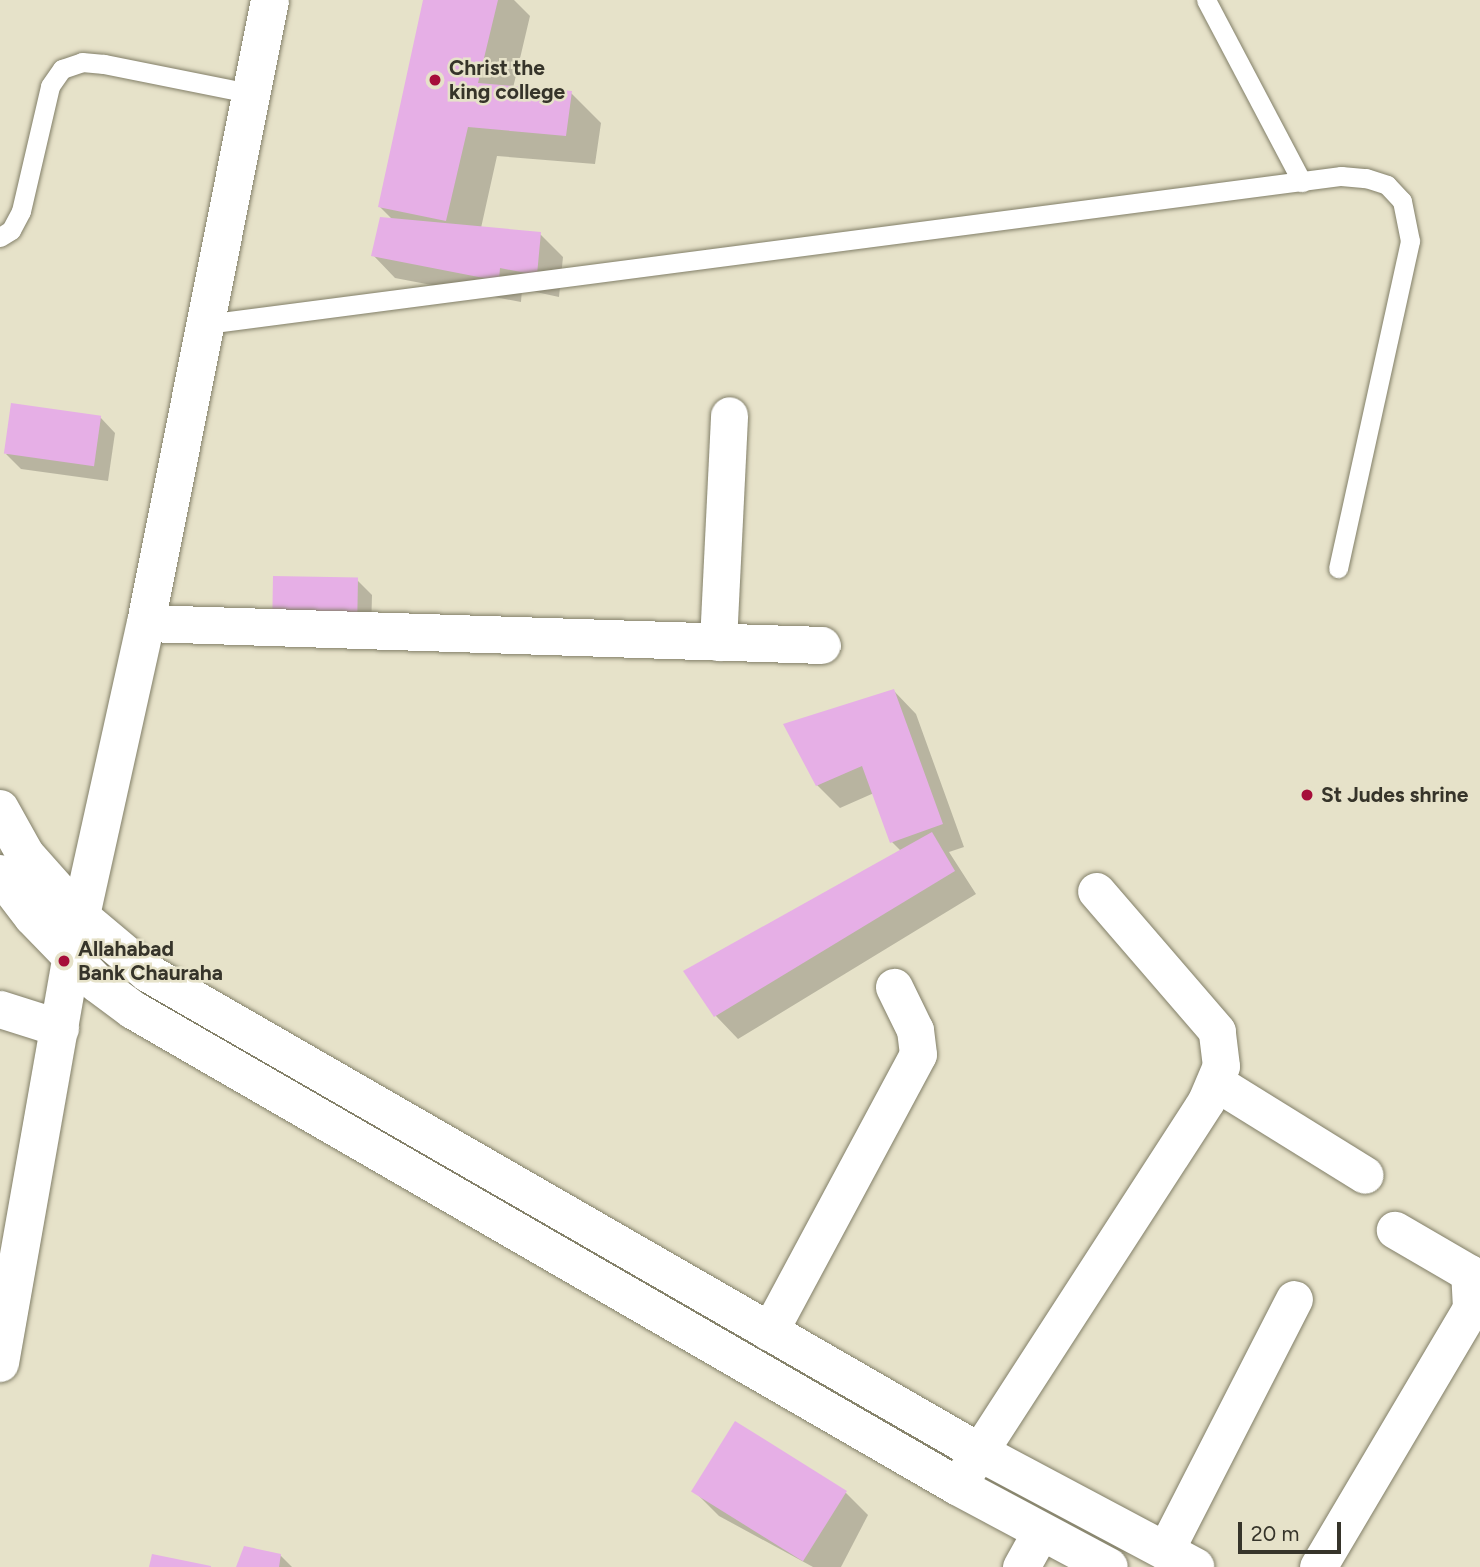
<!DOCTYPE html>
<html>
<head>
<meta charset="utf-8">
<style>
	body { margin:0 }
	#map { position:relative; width:1480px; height:1567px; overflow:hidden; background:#e6e2c9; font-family:Figtree,sans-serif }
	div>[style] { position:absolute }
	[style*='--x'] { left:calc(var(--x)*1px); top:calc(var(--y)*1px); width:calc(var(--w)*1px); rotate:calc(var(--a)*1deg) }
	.shadow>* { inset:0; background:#0003 }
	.building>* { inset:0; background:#e6afe6; transform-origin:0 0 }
	.roads { filter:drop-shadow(0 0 2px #827f68) drop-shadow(0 0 2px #827f68) }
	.service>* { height:19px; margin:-9.5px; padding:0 9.5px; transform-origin:9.5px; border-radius:9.5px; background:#fff }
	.minor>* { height:37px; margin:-18.5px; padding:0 18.5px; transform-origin:18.5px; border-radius:18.5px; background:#fff }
	.tertiary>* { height:38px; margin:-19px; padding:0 19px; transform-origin:19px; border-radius:19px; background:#fff }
	.secondary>* { height:38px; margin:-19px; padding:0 19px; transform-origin:19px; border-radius:19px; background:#fff }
	.dots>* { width:19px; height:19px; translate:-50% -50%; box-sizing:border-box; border:4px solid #e6e2c9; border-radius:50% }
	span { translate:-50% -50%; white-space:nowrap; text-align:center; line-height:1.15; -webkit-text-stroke:5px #e6e2c9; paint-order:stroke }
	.poi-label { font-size:21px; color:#36342a; font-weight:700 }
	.left { translate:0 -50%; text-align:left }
	.scale { position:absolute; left:1238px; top:1522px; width:103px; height:32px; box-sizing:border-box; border:4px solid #36342a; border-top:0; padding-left:9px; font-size:21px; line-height:24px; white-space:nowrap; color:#36342a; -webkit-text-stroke:5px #e6e2c9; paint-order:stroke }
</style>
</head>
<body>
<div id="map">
	<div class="shadow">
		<div style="clip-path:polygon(425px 0,514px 0,530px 16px,513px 88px,571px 93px,601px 123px,595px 164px,497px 156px,481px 228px,540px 234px,563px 257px,559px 297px,522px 289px,521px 302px,395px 278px,373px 255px,393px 220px,380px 207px)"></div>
		<div style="clip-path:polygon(100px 417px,115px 433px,108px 481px,21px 469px,6px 454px)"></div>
		<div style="clip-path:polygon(357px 580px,372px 595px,371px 632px,288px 629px)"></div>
		<div style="clip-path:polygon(894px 691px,916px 714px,964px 847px,949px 852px,976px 894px,738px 1039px,716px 1016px,686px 972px,901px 851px,892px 842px,874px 793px,840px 808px,817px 785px)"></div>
		<div style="clip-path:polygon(696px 1493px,846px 1493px,868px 1515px,841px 1567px,813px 1567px,719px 1516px)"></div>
		<div style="clip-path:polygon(280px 1555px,292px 1567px,238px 1567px)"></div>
	</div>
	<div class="building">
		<div style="clip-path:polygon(423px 0,498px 0,478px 83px,572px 91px,566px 136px,468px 127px,446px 221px,378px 207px)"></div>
		<div style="clip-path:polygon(380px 217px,541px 232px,537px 275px,500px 268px,499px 281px,371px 256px)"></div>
		<div style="left:11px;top:403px;width:91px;height:51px;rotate:8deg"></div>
		<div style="left:273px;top:576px;width:85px;height:38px;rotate:1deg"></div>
		<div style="clip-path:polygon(894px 689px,943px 824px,890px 843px,862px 766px,816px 786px,783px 724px)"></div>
		<div style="clip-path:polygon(932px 832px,955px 871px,714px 1017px,683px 971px)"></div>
		<div style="left:735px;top:1421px;width:132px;height:83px;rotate:32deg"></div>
		<div style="clip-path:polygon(244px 1546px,281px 1554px,279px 1567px,236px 1567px)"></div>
		<div style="clip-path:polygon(152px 1554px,211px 1566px,211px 1567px,149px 1567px)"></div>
	</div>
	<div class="roads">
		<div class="service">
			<div style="--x:1206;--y:0;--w:206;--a:62.2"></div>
			<div style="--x:0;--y:237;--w:13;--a:-32"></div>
			<div style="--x:11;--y:230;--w:21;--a:-62"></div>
			<div style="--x:21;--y:211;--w:128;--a:-76.9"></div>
			<div style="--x:50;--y:86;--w:21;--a:-55"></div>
			<div style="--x:62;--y:69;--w:21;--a:-19"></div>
			<div style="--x:82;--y:62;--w:22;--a:5"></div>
			<div style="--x:104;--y:64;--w:153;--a:11.3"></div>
			<div style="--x:206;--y:324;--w:1145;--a:-7.43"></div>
			<div style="--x:1341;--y:176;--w:25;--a:5"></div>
			<div style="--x:1366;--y:178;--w:22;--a:18"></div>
			<div style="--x:1387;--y:185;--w:22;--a:47"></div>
			<div style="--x:1402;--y:201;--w:41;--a:78.7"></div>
			<div style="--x:1410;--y:241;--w:335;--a:102.4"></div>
		</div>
		<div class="minor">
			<div style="--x:146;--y:623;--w:676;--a:1.86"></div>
			<div style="--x:718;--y:642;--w:227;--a:-87.2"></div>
			<div style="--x:0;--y:1009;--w:63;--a:17.6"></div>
			<div style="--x:1215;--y:1082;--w:176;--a:31.8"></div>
			<div style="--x:769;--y:1332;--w:315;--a:-61.8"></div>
			<div style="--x:918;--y:1054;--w:24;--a:-97"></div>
			<div style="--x:915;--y:1030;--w:48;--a:-116"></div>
			<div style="--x:957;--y:1486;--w:459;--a:-57.1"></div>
			<div style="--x:1206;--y:1101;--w:38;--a:-67"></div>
			<div style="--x:1221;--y:1066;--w:35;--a:-97"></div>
			<div style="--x:1217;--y:1031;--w:185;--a:-130.8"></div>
			<div style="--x:1165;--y:1551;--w:283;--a:-62.9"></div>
			<div style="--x:1021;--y:1567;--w:41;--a:-60.9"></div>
			<div style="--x:1318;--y:1567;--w:301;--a:-59.4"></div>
			<div style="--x:1471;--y:1308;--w:35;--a:-93"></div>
			<div style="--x:1469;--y:1273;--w:86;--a:-149.8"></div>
		</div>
		<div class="tertiary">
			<div style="--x:0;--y:809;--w:51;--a:60.9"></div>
			<div style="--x:25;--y:854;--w:83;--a:48.4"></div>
			<div style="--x:80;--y:916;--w:89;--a:40"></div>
			<div style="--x:148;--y:973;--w:959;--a:29.96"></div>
			<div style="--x:979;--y:1452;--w:245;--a:28"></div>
			<div style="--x:0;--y:874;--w:54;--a:52.5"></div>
			<div style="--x:33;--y:917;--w:93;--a:45.9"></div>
			<div style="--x:98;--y:984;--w:44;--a:36.6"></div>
			<div style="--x:133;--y:1010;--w:952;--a:30.01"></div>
			<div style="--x:957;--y:1486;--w:172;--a:28.1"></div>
		</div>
		<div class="secondary">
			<div style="--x:0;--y:1363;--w:413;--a:-80"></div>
			<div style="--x:72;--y:956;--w:341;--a:-77.5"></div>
			<div style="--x:146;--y:623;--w:635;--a:-78.74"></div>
		</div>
	</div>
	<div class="dots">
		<div style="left:435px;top:80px;background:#a60d3a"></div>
		<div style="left:1307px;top:795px;background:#a60d3a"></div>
		<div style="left:64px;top:961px;background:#a60d3a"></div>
	</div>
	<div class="poi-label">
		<span class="left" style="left:449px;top:80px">Christ the<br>king college</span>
		<span class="left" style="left:1321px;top:795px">St Judes shrine</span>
		<span class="left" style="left:78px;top:961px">Allahabad<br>Bank Chauraha</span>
	</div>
	<div class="scale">20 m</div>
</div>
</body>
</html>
